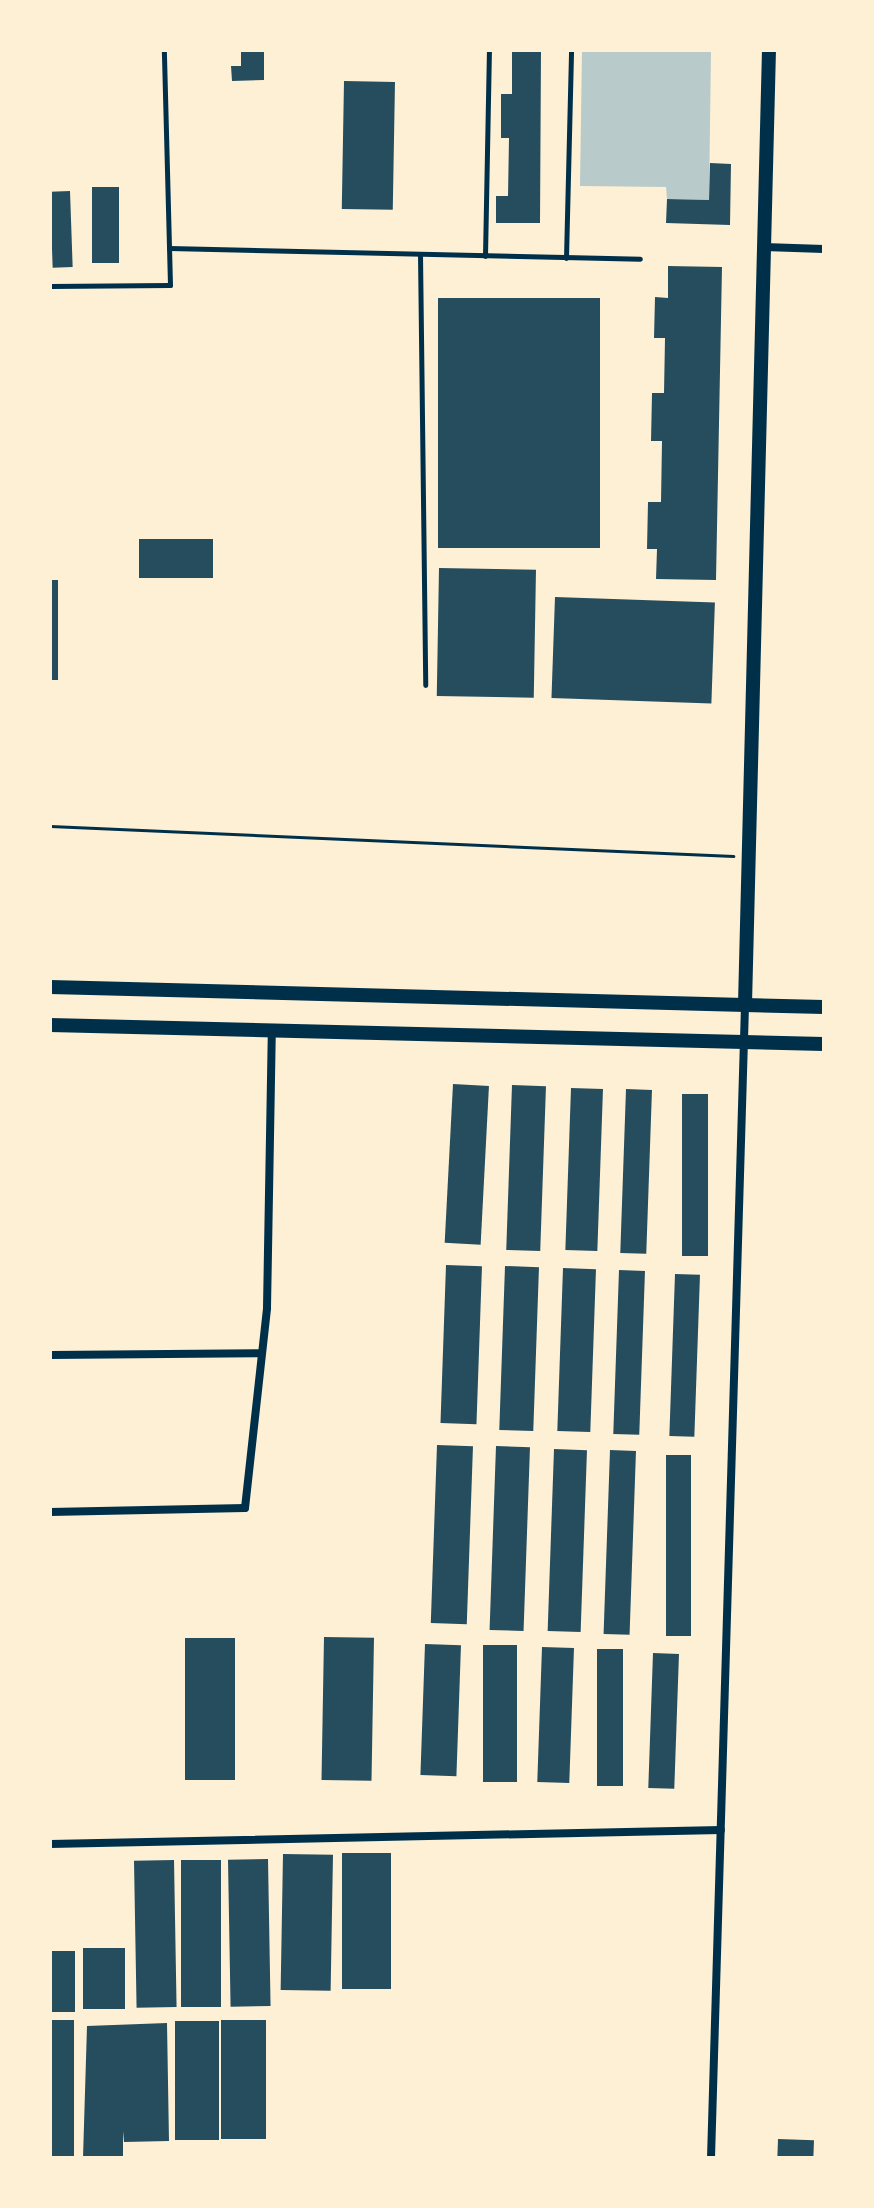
<!DOCTYPE html>
<html>
<head>
<meta charset="utf-8">
<style>
	body { margin:0 }
	#map { position:relative; width:874px; height:2208px; overflow:hidden; background:#fdf0d5; font-family:Montserrat,sans-serif }
	div>[style] { position:absolute }
	[style*='--x'] { left:calc(var(--x)*1px); top:calc(var(--y)*1px); width:calc(var(--w)*1px); rotate:calc(var(--a)*1deg) }
	.green>* { inset:0; background:#b9caca }
	.building>* { inset:0; background:#264d5e; transform-origin:0 0 }
	.path>* { height:3px; margin:-1.5px; padding:0 1.5px; transform-origin:1.5px; border-radius:1.5px; background:#003049 }
	.service>* { height:5px; margin:-2.5px; padding:0 2.5px; transform-origin:2.5px; border-radius:2.5px; background:#003049 }
	.minor>* { height:8px; margin:-4px; padding:0 4px; transform-origin:4px; border-radius:4px; background:#003049 }
	.tertiary>* { height:14px; margin:-7px; padding:0 7px; transform-origin:7px; border-radius:7px; background:#003049 }
	.secondary>* { height:14px; margin:-7px; padding:0 7px; transform-origin:7px; border-radius:7px; background:#003049 }
	span { translate:-50% -50%; white-space:nowrap; text-align:center; line-height:1.15; -webkit-text-stroke:7px #fdf0d5; paint-order:stroke }
	.frame { position:absolute; inset:0; border:52px solid #fdf0d5; pointer-events:none }
</style>
</head>
<body>
<div id="map">
	<div class="green">
		<div style="clip-path:polygon(582px 50px,711px 50px,709px 200px,667px 199px,666px 187px,580px 186px)"></div>
	</div>
	<div class="building">
		<div style="clip-path:polygon(241px 50px,264px 50px,264px 80px,232px 81px,231px 66px,241px 66px)"></div>
		<div style="clip-path:polygon(512px 50px,541px 50px,540px 223px,496px 223px,496px 196px,508px 196px,509px 138px,501px 138px,501px 94px,512px 94px)"></div>
		<div style="left:344px;top:81px;width:51px;height:128px;rotate:1deg"></div>
		<div style="clip-path:polygon(710px 163px,731px 164px,730px 225px,666px 223px,667px 199px,709px 200px)"></div>
		<div style="left:92px;top:187px;width:27px;height:76px"></div>
		<div style="left:70px;top:191px;width:76px;height:20px;rotate:88deg"></div>
		<div style="clip-path:polygon(668px 266px,722px 267px,716px 580px,656px 579px,657px 549px,647px 549px,648px 502px,661px 502px,662px 441px,651px 441px,652px 393px,664px 393px,665px 338px,654px 338px,655px 297px,668px 298px)"></div>
		<div style="left:438px;top:298px;width:162px;height:250px"></div>
		<div style="left:139px;top:539px;width:74px;height:39px"></div>
		<div style="left:439px;top:568px;width:97px;height:128px;rotate:1deg"></div>
		<div style="left:50px;top:580px;width:8px;height:100px"></div>
		<div style="left:555px;top:597px;width:160px;height:101px;rotate:2deg"></div>
		<div style="left:453px;top:1084px;width:36px;height:159px;rotate:3deg"></div>
		<div style="left:512px;top:1085px;width:34px;height:165px;rotate:2deg"></div>
		<div style="left:571px;top:1088px;width:32px;height:162px;rotate:2deg"></div>
		<div style="left:626px;top:1089px;width:26px;height:164px;rotate:2deg"></div>
		<div style="left:682px;top:1094px;width:26px;height:162px"></div>
		<div style="left:446px;top:1265px;width:36px;height:158px;rotate:2deg"></div>
		<div style="left:505px;top:1266px;width:34px;height:164px;rotate:2deg"></div>
		<div style="left:563px;top:1268px;width:33px;height:163px;rotate:2deg"></div>
		<div style="left:619px;top:1270px;width:26px;height:164px;rotate:2deg"></div>
		<div style="left:675px;top:1274px;width:25px;height:162px;rotate:2deg"></div>
		<div style="left:437px;top:1445px;width:36px;height:178px;rotate:2deg"></div>
		<div style="left:496px;top:1446px;width:34px;height:184px;rotate:2deg"></div>
		<div style="left:554px;top:1449px;width:33px;height:182px;rotate:2deg"></div>
		<div style="left:610px;top:1450px;width:26px;height:184px;rotate:2deg"></div>
		<div style="left:666px;top:1455px;width:25px;height:181px"></div>
		<div style="left:324px;top:1637px;width:50px;height:143px;rotate:1deg"></div>
		<div style="left:185px;top:1638px;width:50px;height:142px"></div>
		<div style="left:425px;top:1644px;width:36px;height:131px;rotate:2deg"></div>
		<div style="left:483px;top:1645px;width:34px;height:137px"></div>
		<div style="left:542px;top:1647px;width:32px;height:135px;rotate:2deg"></div>
		<div style="left:597px;top:1649px;width:26px;height:137px"></div>
		<div style="left:653px;top:1653px;width:26px;height:135px;rotate:2deg"></div>
		<div style="left:342px;top:1853px;width:49px;height:136px"></div>
		<div style="left:283px;top:1854px;width:50px;height:136px;rotate:1deg"></div>
		<div style="left:268px;top:1859px;width:147px;height:40px;rotate:89deg"></div>
		<div style="left:174px;top:1860px;width:147px;height:40px;rotate:89deg"></div>
		<div style="left:181px;top:1860px;width:40px;height:147px"></div>
		<div style="left:83px;top:1948px;width:42px;height:61px"></div>
		<div style="left:50px;top:1951px;width:25px;height:61px"></div>
		<div style="left:74px;top:2020px;width:138px;height:24px;rotate:90deg"></div>
		<div style="left:266px;top:2020px;width:119px;height:45px;rotate:90deg"></div>
		<div style="left:175px;top:2021px;width:44px;height:119px"></div>
		<div style="clip-path:polygon(167px 2023px,169px 2141px,124px 2142px,123px 2131px,123px 2158px,83px 2158px,87px 2026px)"></div>
		<div style="left:778px;top:2139px;width:36px;height:19px;rotate:2deg"></div>
	</div>
	<div class="path">
		<div style="--x:50;--y:826;--w:684;--a:2.52"></div>
	</div>
	<div class="service">
		<div style="--x:169;--y:248;--w:471;--a:1.3"></div>
		<div style="--x:420;--y:254;--w:431;--a:89.3"></div>
		<div style="--x:485;--y:256;--w:206;--a:-88.9"></div>
		<div style="--x:566;--y:258;--w:208;--a:-88.6"></div>
		<div style="--x:50;--y:286;--w:120;--a:-0.5"></div>
		<div style="--x:170;--y:285;--w:235;--a:-91.5"></div>
	</div>
	<div class="minor">
		<div style="--x:764;--y:247;--w:60;--a:1.9"></div>
		<div style="--x:50;--y:1355;--w:211;--a:-0.5"></div>
		<div style="--x:50;--y:1512;--w:195;--a:-1.2"></div>
		<div style="--x:245;--y:1508;--w:201;--a:-83.7"></div>
		<div style="--x:267;--y:1308;--w:277;--a:-89"></div>
		<div style="--x:50;--y:1844;--w:671;--a:-1.2"></div>
		<div style="--x:711;--y:2158;--w:1155;--a:-88.31"></div>
	</div>
	<div class="tertiary">
		<div style="--x:745;--y:1004;--w:954;--a:-88.56"></div>
	</div>
	<div class="secondary">
		<div style="--x:50;--y:987;--w:774;--a:1.48"></div>
		<div style="--x:50;--y:1025;--w:774;--a:1.41"></div>
	</div>
	<div class="frame"></div>
</div>
</body>
</html>
